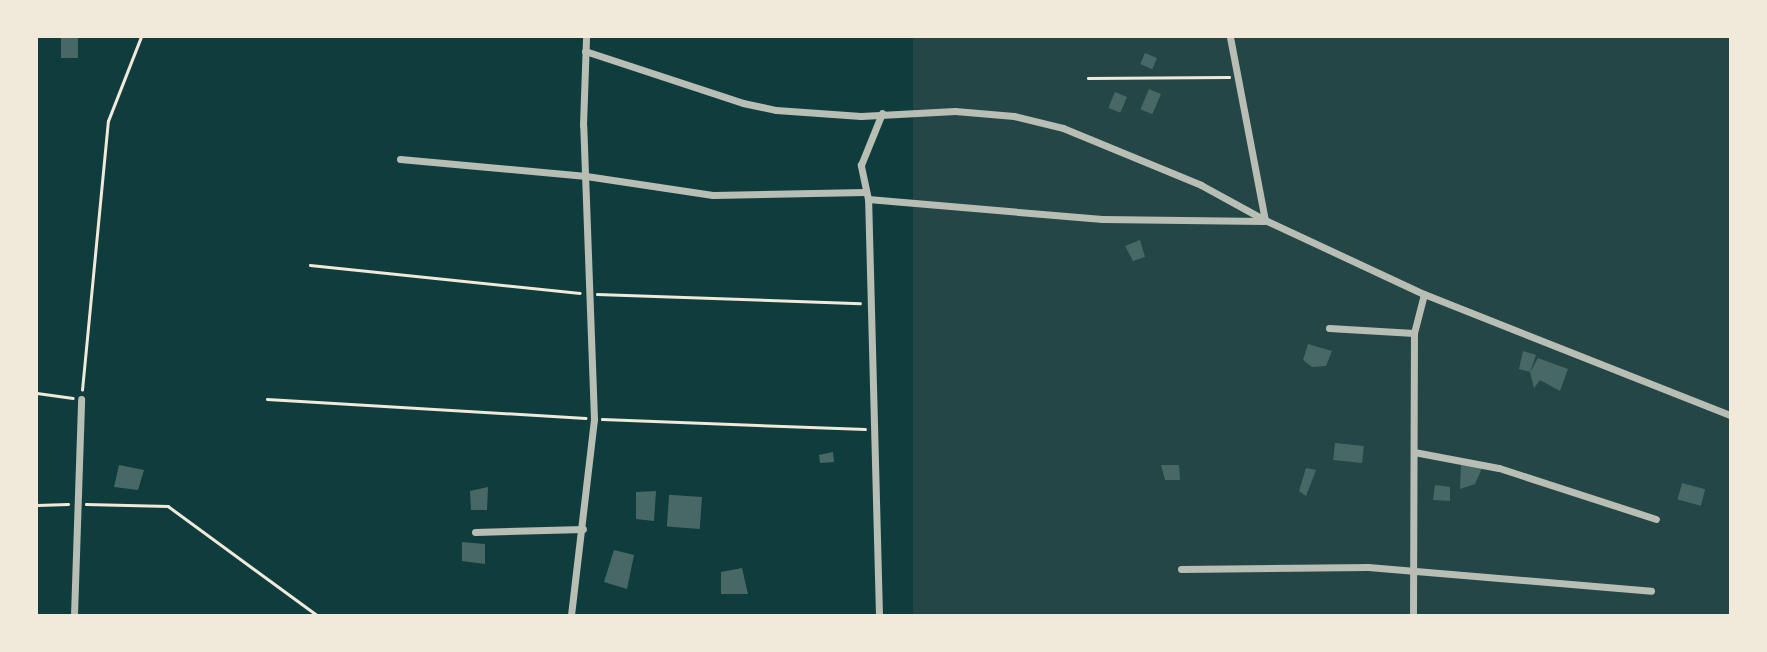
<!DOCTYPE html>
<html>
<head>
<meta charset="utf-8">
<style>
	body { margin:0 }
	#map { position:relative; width:1767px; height:652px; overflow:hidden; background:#0f3d3e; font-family:"PT Sans",sans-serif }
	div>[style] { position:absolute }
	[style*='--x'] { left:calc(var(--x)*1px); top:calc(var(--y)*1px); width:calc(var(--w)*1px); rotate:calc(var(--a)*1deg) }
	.green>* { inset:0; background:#244646; transform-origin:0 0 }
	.building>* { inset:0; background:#486865; transform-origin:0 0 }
	.path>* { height:2.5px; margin:-1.25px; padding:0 1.25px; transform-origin:1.25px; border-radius:1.25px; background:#f1e9da }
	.minor>* { height:7px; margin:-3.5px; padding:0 3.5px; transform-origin:3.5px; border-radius:3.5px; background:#b8beb3 }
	span { translate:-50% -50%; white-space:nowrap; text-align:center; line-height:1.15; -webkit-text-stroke:7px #f1e9da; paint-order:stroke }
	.frame { position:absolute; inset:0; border:38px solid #f1e9da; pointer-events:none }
</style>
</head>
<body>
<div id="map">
	<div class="green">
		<div style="left:913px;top:37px;width:817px;height:579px"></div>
	</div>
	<div class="building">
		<div style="left:61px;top:37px;width:17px;height:21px"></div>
		<div style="left:1145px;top:53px;width:13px;height:12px;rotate:23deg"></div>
		<div style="left:1149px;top:89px;width:13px;height:22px;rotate:23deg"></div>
		<div style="left:1115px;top:92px;width:13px;height:17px;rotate:23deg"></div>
		<div style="clip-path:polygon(1140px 240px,1145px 257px,1133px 261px,1125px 246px)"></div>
		<div style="clip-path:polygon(1308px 344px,1332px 351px,1326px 366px,1312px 367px,1303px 360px)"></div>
		<div style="clip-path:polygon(1523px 351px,1536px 355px,1530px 372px,1538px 358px,1568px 369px,1560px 391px,1540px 380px,1534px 388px,1530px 372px,1519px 369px)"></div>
		<div style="left:1335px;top:443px;width:29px;height:17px;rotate:6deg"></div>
		<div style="clip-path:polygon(833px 452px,834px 462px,820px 463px,819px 455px)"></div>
		<div style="clip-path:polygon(119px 465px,144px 470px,138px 490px,114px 487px)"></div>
		<div style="clip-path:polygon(1161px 465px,1179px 465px,1180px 480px,1165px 480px)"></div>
		<div style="clip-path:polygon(1461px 465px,1483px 466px,1475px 484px,1460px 489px)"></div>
		<div style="clip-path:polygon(1306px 468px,1316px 470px,1306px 496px,1299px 491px)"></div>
		<div style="left:1682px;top:483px;width:24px;height:17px;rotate:15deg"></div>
		<div style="clip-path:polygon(1435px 485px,1450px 487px,1450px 501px,1433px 500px)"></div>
		<div style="clip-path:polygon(488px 487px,487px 510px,471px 510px,470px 491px)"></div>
		<div style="clip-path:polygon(656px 491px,654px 521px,636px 519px,636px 492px)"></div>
		<div style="left:702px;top:497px;width:32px;height:33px;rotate:94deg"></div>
		<div style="clip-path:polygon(462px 542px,485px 544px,485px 564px,462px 561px)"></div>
		<div style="clip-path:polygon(614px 550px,634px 555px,627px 589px,604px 582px)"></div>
		<div style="clip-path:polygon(742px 568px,748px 594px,721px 594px,721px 572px)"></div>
	</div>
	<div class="path">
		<div style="--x:1088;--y:78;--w:141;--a:-0.4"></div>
		<div style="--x:310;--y:265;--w:271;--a:5.9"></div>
		<div style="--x:597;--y:294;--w:263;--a:2"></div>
		<div style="--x:82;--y:390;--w:270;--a:-84.5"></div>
		<div style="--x:108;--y:121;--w:90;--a:-68.6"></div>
		<div style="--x:37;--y:393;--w:36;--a:8"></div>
		<div style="--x:267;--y:399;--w:319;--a:3.4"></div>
		<div style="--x:602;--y:419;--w:263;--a:2.2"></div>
		<div style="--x:86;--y:504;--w:82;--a:1.4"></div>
		<div style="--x:168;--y:506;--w:185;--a:36.2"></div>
		<div style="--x:37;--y:505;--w:31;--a:-2"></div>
	</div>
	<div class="minor">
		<div style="--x:1230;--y:37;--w:186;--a:79.2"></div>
		<div style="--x:585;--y:51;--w:166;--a:18.2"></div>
		<div style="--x:743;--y:103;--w:34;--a:12"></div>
		<div style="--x:776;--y:110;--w:85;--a:4"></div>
		<div style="--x:861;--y:116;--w:94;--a:-3"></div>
		<div style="--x:955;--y:111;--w:59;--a:4.8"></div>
		<div style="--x:1014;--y:116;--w:50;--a:13.8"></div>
		<div style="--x:1063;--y:128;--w:149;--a:22.4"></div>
		<div style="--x:1201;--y:185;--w:73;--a:28.7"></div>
		<div style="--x:1265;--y:220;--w:175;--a:25"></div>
		<div style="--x:1424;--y:294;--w:329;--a:21.6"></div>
		<div style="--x:400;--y:159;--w:187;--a:5.2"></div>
		<div style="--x:586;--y:176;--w:128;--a:8.5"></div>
		<div style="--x:713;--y:195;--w:152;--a:-1.1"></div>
		<div style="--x:868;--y:199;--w:235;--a:4.9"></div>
		<div style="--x:1102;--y:219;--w:162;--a:0.7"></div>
		<div style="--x:1329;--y:328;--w:85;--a:3.4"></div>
		<div style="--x:1414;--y:452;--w:86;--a:10.7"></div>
		<div style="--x:1499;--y:468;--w:165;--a:18"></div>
		<div style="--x:475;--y:532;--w:108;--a:-1.6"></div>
		<div style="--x:1181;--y:569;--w:187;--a:-0.6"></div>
		<div style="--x:1368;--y:567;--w:284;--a:4.8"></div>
		<div style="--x:74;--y:615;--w:216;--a:-88.1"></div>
		<div style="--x:571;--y:615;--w:197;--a:-83.3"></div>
		<div style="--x:594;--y:419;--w:294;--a:-92.1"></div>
		<div style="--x:583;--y:125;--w:88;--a:-88"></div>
		<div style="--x:879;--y:615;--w:416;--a:-91.5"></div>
		<div style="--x:868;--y:199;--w:35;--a:-102"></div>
		<div style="--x:861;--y:165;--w:56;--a:-68"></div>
		<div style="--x:1413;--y:615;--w:282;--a:-89.8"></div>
		<div style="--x:1414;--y:333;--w:40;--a:-75.6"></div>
	</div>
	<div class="frame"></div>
</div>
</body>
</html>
